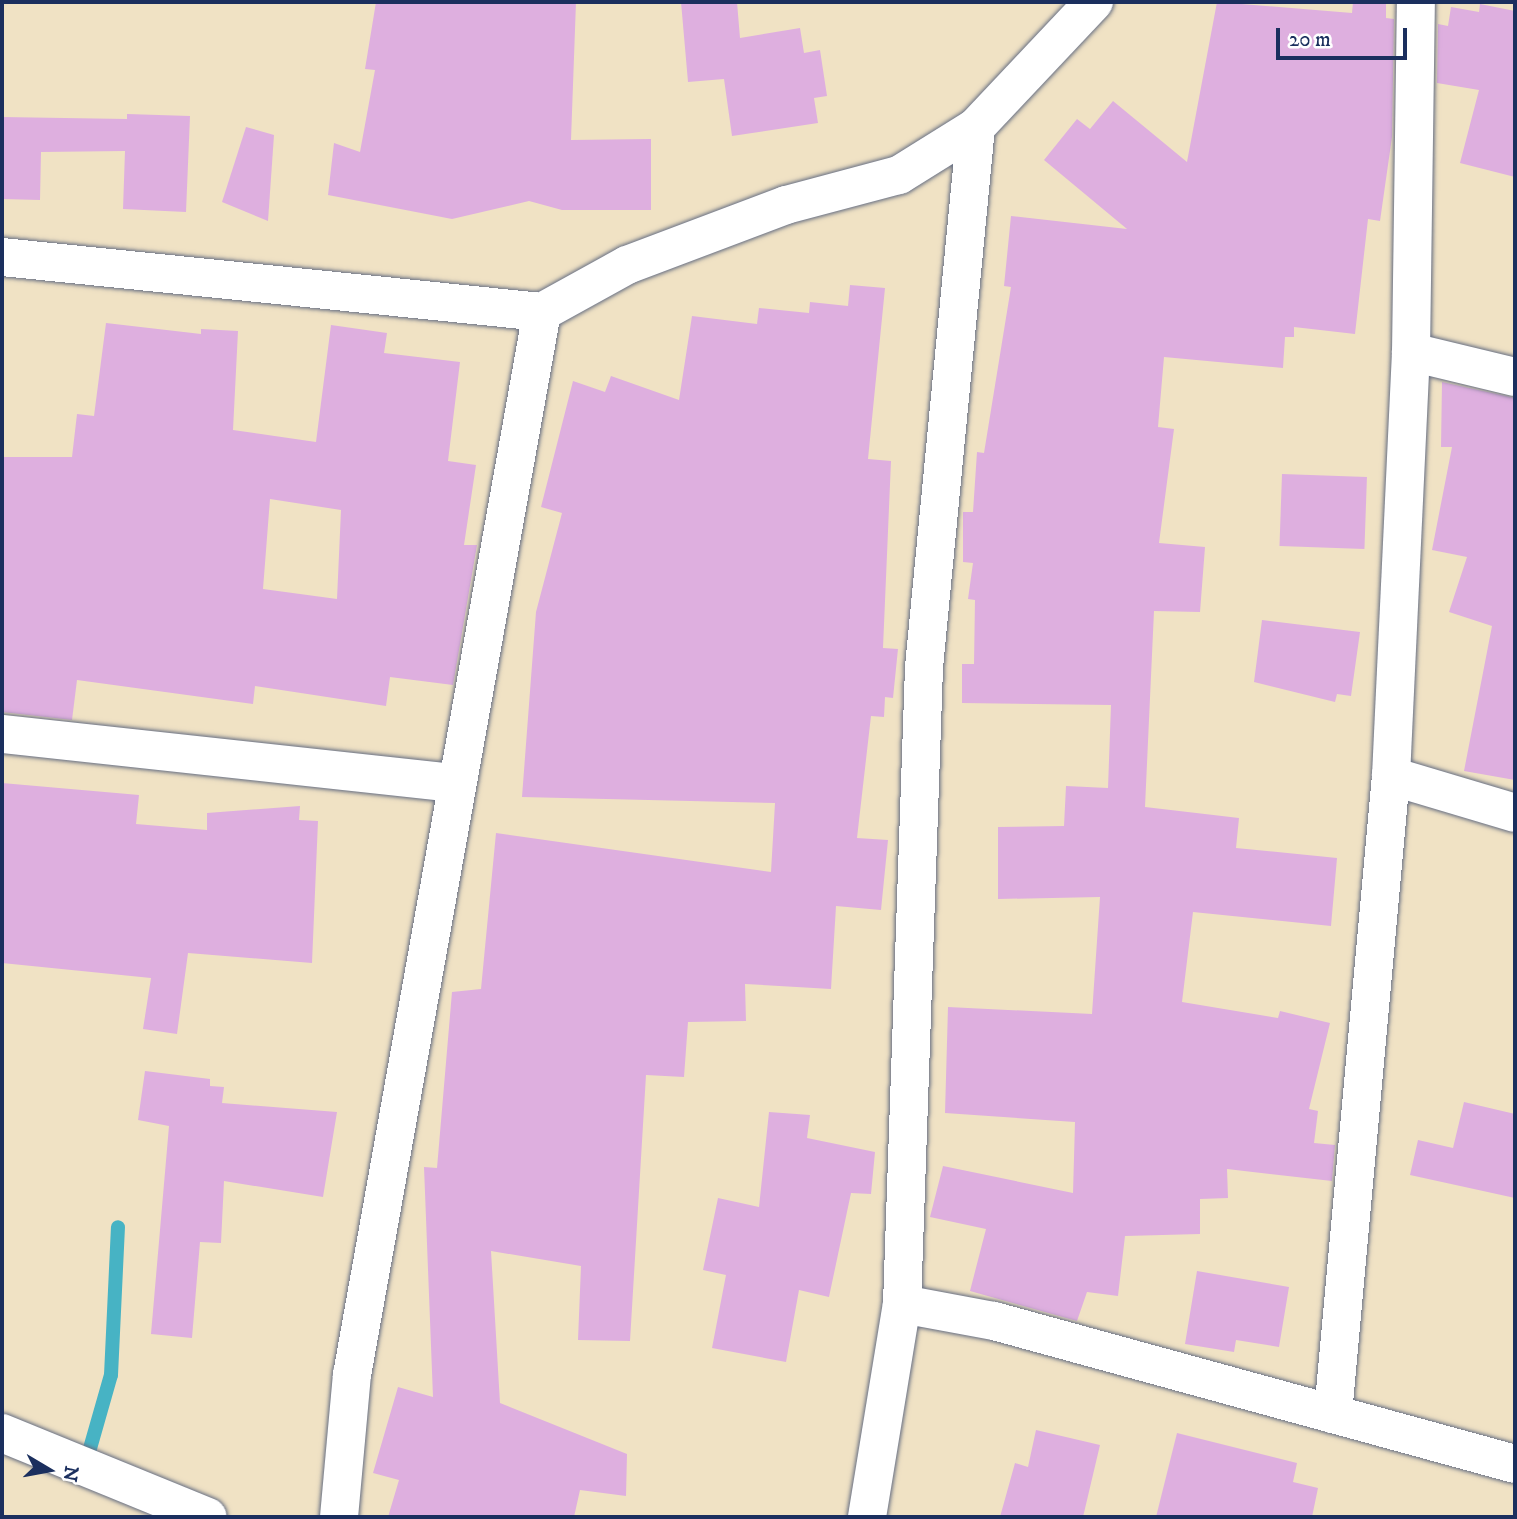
<!DOCTYPE html>
<html>
<head>
<meta charset="utf-8">
<style>
	body { margin:0 }
	#map { position:relative; width:1517px; height:1519px; overflow:hidden; background:#f0e2c4; font-family:"IM FELL DW Pica",serif }
	div>[style] { position:absolute }
	[style*='--x'] { left:calc(var(--x)*1px); top:calc(var(--y)*1px); width:calc(var(--w)*1px); rotate:calc(var(--a)*1deg) }
	.stream>* { height:14px; margin:-7px; padding:0 7px; transform-origin:7px; border-radius:7px; background:#47b3c4 }
	.building>* { inset:0; background:#deafdf; transform-origin:0 0 }
	.roads { filter:drop-shadow(0 0 2px #666e82) drop-shadow(0 0 2px #666e82) }
	.street>* { height:38px; margin:-19px; padding:0 19px; transform-origin:19px; border-radius:19px; background:#fff }
	.secondary>* { height:38px; margin:-19px; padding:0 19px; transform-origin:19px; border-radius:19px; background:#fff }
	span { translate:-50% -50%; white-space:nowrap; text-align:center; line-height:1.15; -webkit-text-stroke:7px #fff; paint-order:stroke }
	.frame { position:absolute; inset:0; border:4px solid #1b2f5e; pointer-events:none }
	.north { position:absolute; left:14px; top:1435px; width:70px; height:70px; -webkit-text-stroke:5px #fff; paint-order:stroke; rotate:100deg; font-size:19px; font-weight:700; line-height:28px; text-align:center; color:#1b2f5e }
	.north::after { content:''; display:block; margin:auto; width:24px; height:32px; background:#1b2f5e; clip-path:polygon(50% 0,100% 100%,50% 72%,0 100%) }
	.scale { position:absolute; left:1276px; top:28px; width:131px; height:32px; box-sizing:border-box; border:4px solid #1b2f5e; border-top:0; padding-left:9px; font-size:21px; line-height:24px; white-space:nowrap; color:#1b2f5e; -webkit-text-stroke:5px #fff; paint-order:stroke }
</style>
</head>
<body>
<div id="map">
	<div class="stream">
		<div style="--x:87;--y:1459;--w:87;--a:-74.1"></div>
		<div style="--x:111;--y:1375;--w:148;--a:-87.3"></div>
	</div>
	<div class="building">
		<div style="clip-path:polygon(376px 2px,576px 2px,571px 140px,651px 139px,651px 210px,562px 210px,529px 201px,452px 219px,328px 195px,334px 143px,360px 152px,375px 70px,365px 69px)"></div>
		<div style="clip-path:polygon(681px 2px,737px 2px,740px 38px,800px 28px,804px 53px,820px 50px,827px 96px,814px 98px,818px 123px,732px 136px,724px 79px,688px 82px)"></div>
		<div style="clip-path:polygon(1217px 2px,1352px 13px,1353px 2px,1386px 2px,1386px 18px,1394px 19px,1392px 137px,1380px 221px,1368px 219px,1355px 334px,1294px 327px,1294px 337px,1285px 337px,1283px 368px,1164px 357px,1158px 427px,1174px 429px,1159px 543px,1205px 547px,1200px 612px,1154px 611px,1145px 807px,1239px 818px,1236px 848px,1337px 858px,1331px 926px,1193px 912px,1182px 1002px,1278px 1018px,1280px 1011px,1330px 1023px,1309px 1109px,1318px 1111px,1314px 1143px,1335px 1145px,1332px 1181px,1227px 1169px,1228px 1198px,1200px 1199px,1200px 1234px,1125px 1236px,1118px 1296px,1087px 1292px,1077px 1321px,970px 1291px,986px 1229px,930px 1217px,943px 1166px,1073px 1193px,1075px 1122px,945px 1113px,948px 1007px,1092px 1014px,1100px 897px,998px 899px,998px 827px,1064px 826px,1066px 786px,1108px 788px,1111px 705px,962px 703px,962px 664px,974px 664px,975px 600px,968px 599px,973px 563px,963px 562px,963px 512px,973px 512px,977px 452px,984px 453px,1011px 287px,1004px 286px,1011px 216px,1127px 229px,1044px 160px,1077px 119px,1090px 129px,1113px 101px,1187px 162px)"></div>
		<div style="clip-path:polygon(1480px 4px,1515px 11px,1515px 177px,1460px 163px,1479px 90px,1437px 83px,1438px 24px,1448px 26px,1451px 7px,1479px 12px)"></div>
		<div style="clip-path:polygon(127px 114px,190px 116px,186px 212px,123px 209px,125px 151px,41px 152px,40px 200px,2px 199px,2px 117px,127px 119px)"></div>
		<div style="clip-path:polygon(246px 127px,274px 135px,268px 221px,222px 202px)"></div>
		<div style="clip-path:polygon(850px 285px,885px 288px,868px 459px,891px 461px,883px 648px,898px 649px,893px 698px,885px 697px,884px 717px,871px 716px,857px 838px,888px 840px,881px 910px,836px 906px,831px 989px,745px 984px,746px 1021px,688px 1022px,684px 1077px,646px 1075px,630px 1341px,578px 1340px,581px 1266px,491px 1251px,500px 1403px,627px 1454px,626px 1496px,580px 1490px,574px 1517px,388px 1517px,399px 1480px,373px 1473px,398px 1387px,433px 1397px,424px 1167px,437px 1168px,452px 992px,481px 989px,496px 833px,771px 872px,775px 803px,522px 797px,536px 612px,562px 513px,541px 507px,573px 381px,605px 392px,611px 376px,679px 400px,692px 316px,757px 324px,759px 308px,809px 313px,810px 302px,848px 306px)"></div>
		<div style="clip-path:polygon(evenodd,106px 323px,201px 334px,201px 329px,238px 331px,233px 430px,316px 442px,331px 325px,387px 333px,384px 353px,460px 362px,448px 461px,476px 465px,464px 545px,477px 545px,453px 685px,390px 677px,386px 706px,255px 686px,253px 704px,77px 680px,72px 720px,2px 712px,2px 457px,72px 457px,77px 414px,94px 416px,106px 323px,270px 499px,341px 510px,337px 599px,263px 589px,270px 499px)"></div>
		<div style="clip-path:polygon(1442px 382px,1515px 398px,1515px 780px,1464px 771px,1492px 626px,1449px 612px,1467px 557px,1432px 550px,1452px 447px,1441px 447px)"></div>
		<div style="left:1282px;top:474px;width:85px;height:72px;rotate:2deg"></div>
		<div style="clip-path:polygon(1262px 620px,1360px 632px,1351px 696px,1337px 694px,1335px 702px,1254px 682px)"></div>
		<div style="clip-path:polygon(2px 783px,139px 795px,136px 824px,207px 830px,207px 813px,300px 806px,299px 820px,318px 821px,312px 963px,188px 953px,177px 1034px,143px 1029px,151px 978px,2px 963px)"></div>
		<div style="clip-path:polygon(145px 1071px,210px 1079px,210px 1086px,224px 1087px,222px 1103px,337px 1112px,323px 1197px,224px 1181px,221px 1243px,200px 1242px,192px 1338px,151px 1334px,169px 1126px,138px 1120px)"></div>
		<div style="clip-path:polygon(1464px 1102px,1515px 1114px,1515px 1198px,1410px 1175px,1418px 1140px,1453px 1148px)"></div>
		<div style="clip-path:polygon(769px 1112px,810px 1115px,807px 1138px,875px 1152px,871px 1194px,851px 1193px,829px 1297px,799px 1290px,786px 1362px,712px 1348px,726px 1275px,703px 1270px,718px 1198px,759px 1207px)"></div>
		<div style="clip-path:polygon(1197px 1271px,1289px 1287px,1279px 1347px,1236px 1340px,1234px 1352px,1185px 1344px)"></div>
		<div style="clip-path:polygon(1036px 1430px,1100px 1445px,1083px 1517px,1000px 1517px,1015px 1463px,1028px 1467px)"></div>
		<div style="clip-path:polygon(1177px 1433px,1297px 1463px,1293px 1482px,1318px 1488px,1312px 1517px,1156px 1517px)"></div>
	</div>
	<div class="roads">
		<div class="street">
			<div style="--x:2;--y:257;--w:543;--a:5.82"></div>
			<div style="--x:1411;--y:352;--w:107;--a:13.5"></div>
			<div style="--x:2;--y:734;--w:455;--a:6.2"></div>
			<div style="--x:1391;--y:776;--w:129;--a:16.6"></div>
			<div style="--x:902;--y:1304;--w:94;--a:10.5"></div>
			<div style="--x:994;--y:1321;--w:540;--a:15.35"></div>
			<div style="--x:1333;--y:1414;--w:641;--a:-84.81"></div>
			<div style="--x:1391;--y:776;--w:424;--a:-87.3"></div>
			<div style="--x:1411;--y:352;--w:350;--a:-89.2"></div>
			<div style="--x:339;--y:1517;--w:143;--a:-84.8"></div>
			<div style="--x:352;--y:1375;--w:1080;--a:-79.87"></div>
			<div style="--x:542;--y:312;--w:97;--a:-28.9"></div>
			<div style="--x:627;--y:265;--w:170;--a:-20.7"></div>
			<div style="--x:786;--y:205;--w:117;--a:-14.9"></div>
			<div style="--x:899;--y:175;--w:91;--a:-31.9"></div>
			<div style="--x:976;--y:127;--w:172;--a:-46.7"></div>
			<div style="--x:867;--y:1517;--w:216;--a:-80.7"></div>
			<div style="--x:902;--y:1304;--w:637;--a:-88.02"></div>
			<div style="--x:924;--y:667;--w:542;--a:-84.5"></div>
		</div>
		<div class="secondary">
			<div style="--x:2;--y:1433;--w:222;--a:22.2"></div>
		</div>
	</div>
	<div class="frame"></div>
	<div class="north">N</div>
	<div class="scale">20 m</div>
</div>
</body>
</html>
